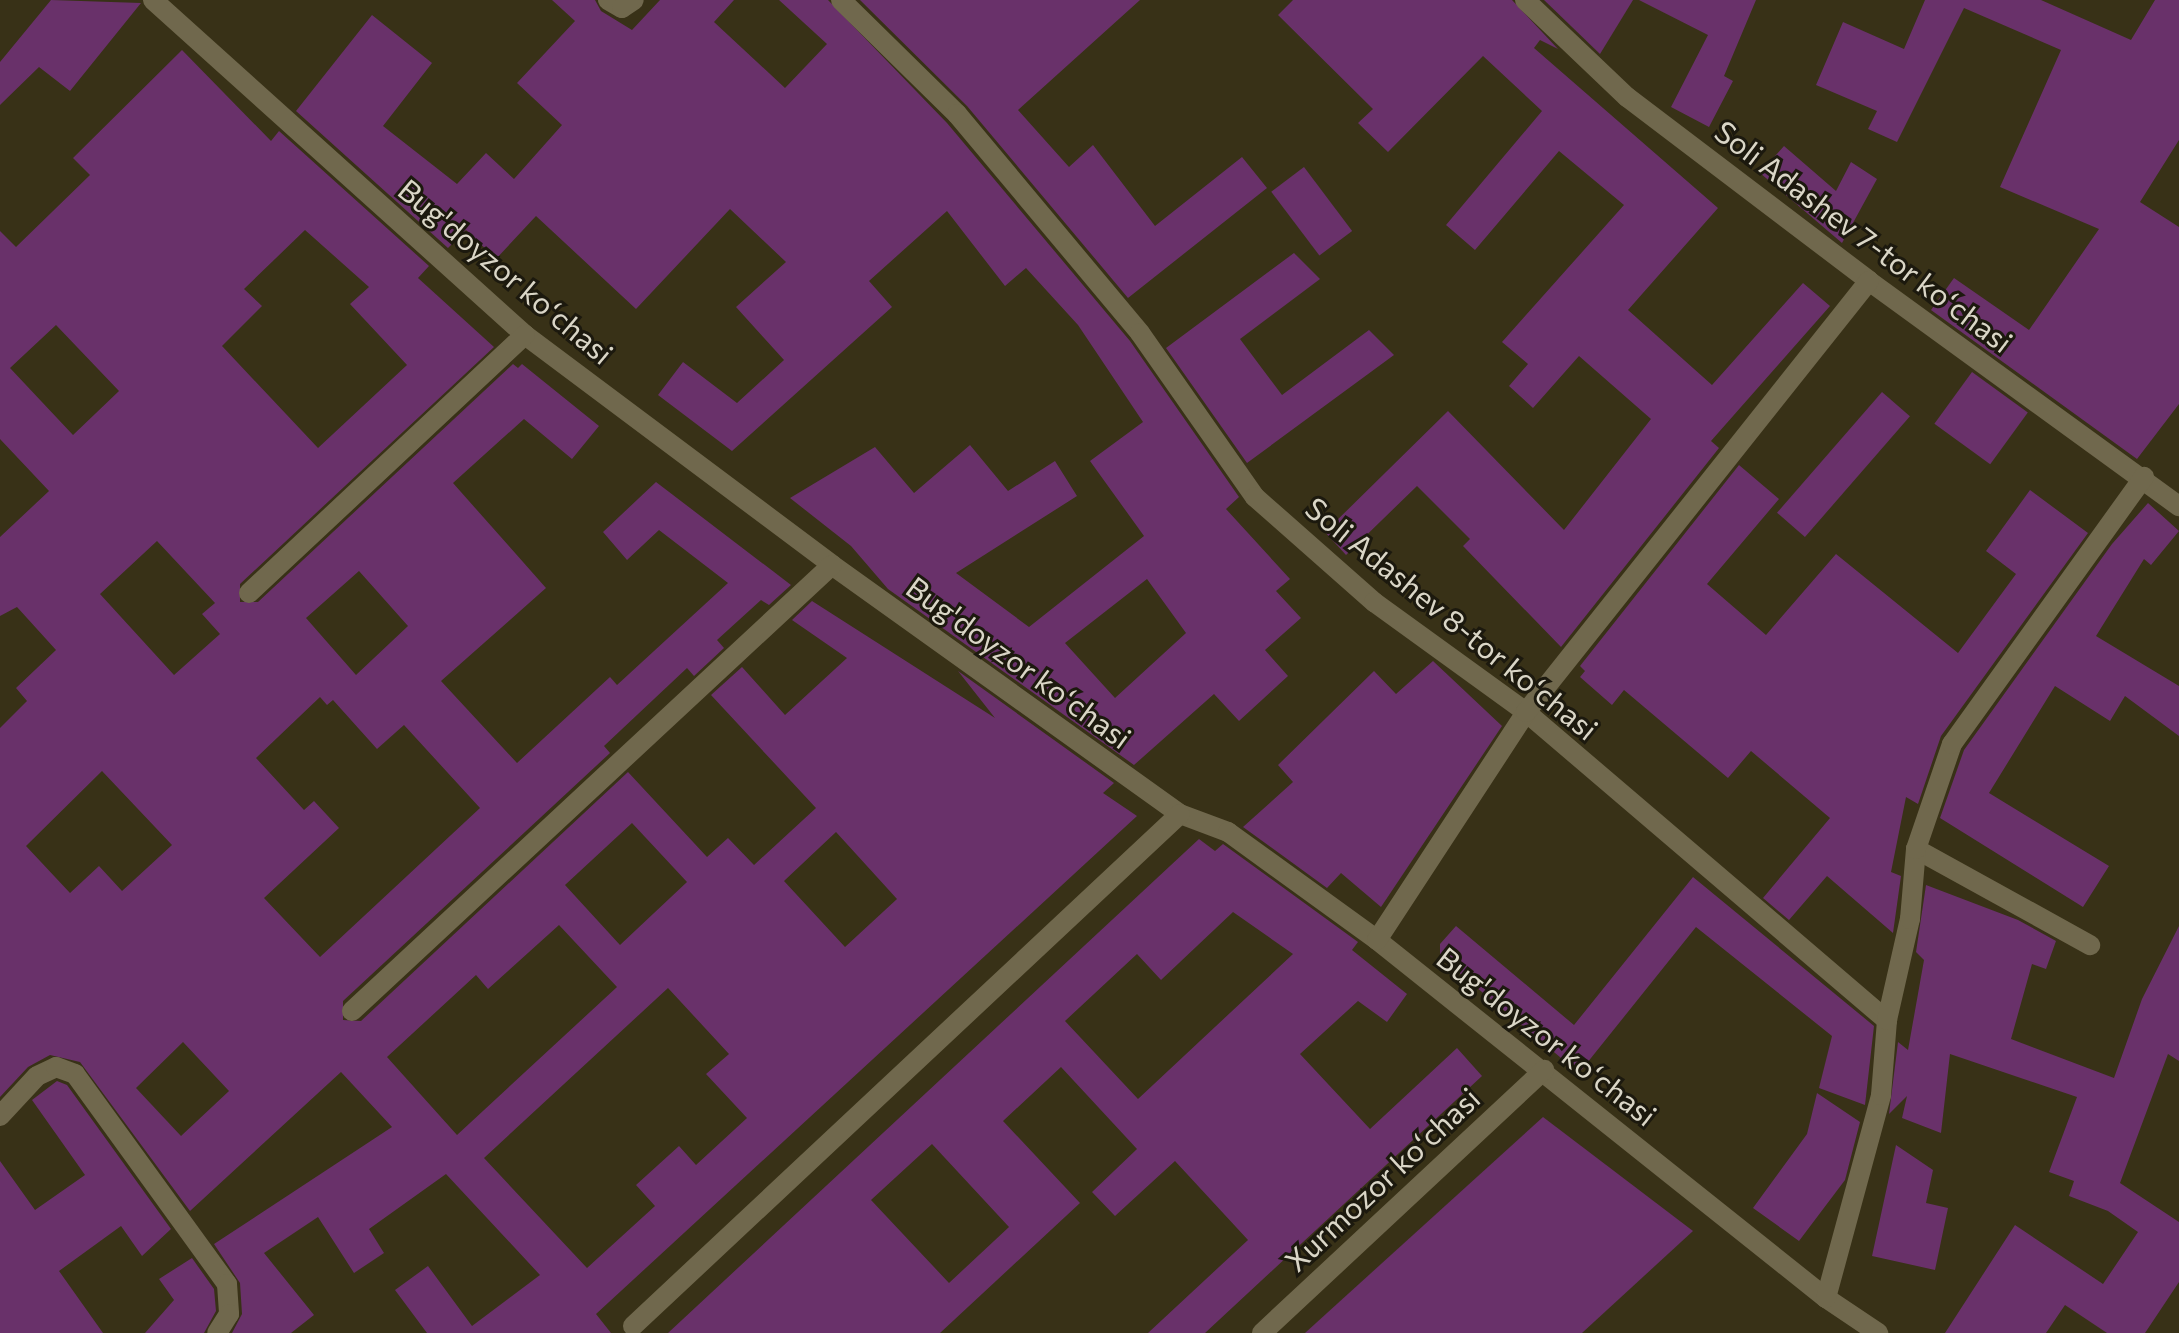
<!DOCTYPE html>
<html>
<head>
<meta charset="utf-8">
<style>
	body { margin:0 }
	#map { position:relative; width:2179px; height:1333px; overflow:hidden; background:#383117; font-family:Commissioner,sans-serif }
	div>[style] { position:absolute }
	[style*='--x'] { left:calc(var(--x)*1px); top:calc(var(--y)*1px); width:calc(var(--w)*1px); rotate:calc(var(--a)*1deg) }
	.building>* { inset:0; background:#69316a; transform-origin:0 0 }
	.minor>* { height:20px; margin:-10px; padding:0 10px; transform-origin:10px; border-radius:10px; background:#70684d }
	span { translate:-50% -50%; white-space:nowrap; text-align:center; line-height:1.15; -webkit-text-stroke:6px #1c190e; paint-order:stroke }
	.street-label { font-size:30px; color:#dad6c7 }
</style>
</head>
<body>
<div id="map">
	<div class="building">
		<div style="clip-path:polygon(51px 0,141px 3px,70px 91px,39px 67px,0 105px,0 62px)"></div>
		<div style="clip-path:polygon(evenodd,552px 0,595px 0,601px 11px,632px 30px,660px 0,734px 0,714px 22px,785px 88px,827px 44px,779px 0,828px 0,947px 123px,1130px 341px,1239px 497px,1226px 509px,1290px 579px,1276px 591px,1301px 618px,1265px 650px,1288px 676px,1239px 721px,1214px 694px,1134px 765px,888px 589px,851px 546px,790px 498px,875px 447px,914px 493px,970px 445px,1008px 491px,1055px 461px,1077px 496px,956px 573px,1029px 627px,1144px 536px,1090px 461px,1143px 422px,1078px 325px,1026px 268px,1005px 286px,947px 211px,869px 281px,892px 307px,732px 451px,658px 395px,683px 362px,737px 403px,784px 360px,736px 307px,786px 262px,730px 209px,636px 309px,536px 216px,496px 259px,466px 230px,448px 248px,296px 111px,372px 15px,432px 63px,383px 126px,457px 184px,486px 153px,514px 179px,562px 125px,517px 83px,575px 21px,552px 0,1147px 579px,1186px 633px,1115px 698px,1065px 643px,1147px 579px)"></div>
		<div style="clip-path:polygon(860px 0,1140px 0,1018px 110px,1069px 167px,1093px 145px,1155px 226px,1242px 157px,1267px 188px,1128px 298px,967px 106px)"></div>
		<div style="clip-path:polygon(1293px 0,1512px 0,1558px 49px,1540px 40px,1534px 48px,1718px 208px,1628px 310px,1712px 385px,1803px 283px,1830px 306px,1711px 441px,1719px 448px,1561px 647px,1463px 546px,1470px 539px,1417px 486px,1346px 555px,1325px 532px,1448px 411px,1564px 530px,1651px 419px,1579px 356px,1533px 408px,1509px 386px,1528px 364px,1502px 342px,1624px 205px,1559px 151px,1475px 250px,1446px 225px,1542px 111px,1483px 56px,1388px 152px,1358px 123px,1373px 109px,1278px 15px)"></div>
		<div style="clip-path:polygon(1544px 0,1633px 0,1600px 54px)"></div>
		<div style="clip-path:polygon(1639px 0,1756px 0,1724px 76px,1733px 81px,1709px 127px,1671px 107px,1708px 35px)"></div>
		<div style="clip-path:polygon(1925px 0,2041px 0,2131px 40px,2155px 0,2179px 0,2179px 140px,2140px 202px,2179px 227px,2179px 404px,2137px 459px,1931px 310px,1954px 278px,2029px 330px,2099px 229px,2000px 187px,2061px 50px,1964px 8px,1897px 142px,1868px 129px,1877px 111px,1816px 85px,1843px 22px,1904px 49px)"></div>
		<div style="clip-path:polygon(evenodd,182px 50px,271px 141px,279px 131px,429px 266px,418px 278px,494px 347px,240px 584px,240px 602px,258px 602px,513px 364px,518px 368px,522px 364px,599px 426px,572px 459px,524px 419px,453px 483px,546px 588px,441px 681px,517px 763px,610px 677px,617px 685px,728px 583px,659px 530px,627px 560px,603px 532px,656px 482px,791px 585px,769px 605px,761px 600px,717px 640px,724px 648px,694px 676px,687px 668px,604px 746px,610px 753px,343px 1001px,343px 1020px,361px 1021px,628px 772px,707px 857px,728px 838px,754px 865px,816px 808px,711px 695px,742px 667px,785px 715px,847px 658px,792px 620px,812px 601px,995px 718px,958px 671px,1114px 783px,1103px 793px,1137px 816px,596px 1314px,611px 1333px,427px 1333px,395px 1290px,428px 1266px,472px 1326px,540px 1275px,446px 1174px,369px 1229px,384px 1253px,354px 1273px,318px 1217px,264px 1253px,314px 1315px,291px 1333px,232px 1333px,242px 1314px,240px 1283px,214px 1244px,392px 1127px,341px 1072px,190px 1211px,80px 1062px,50px 1055px,28px 1067px,0 1097px,0 728px,27px 701px,16px 688px,56px 650px,17px 607px,0 616px,0 537px,49px 491px,0 439px,0 231px,16px 247px,90px 175px,73px 158px,182px 50px,305px 230px,369px 287px,350px 304px,407px 365px,318px 448px,222px 346px,262px 306px,244px 289px,305px 230px,182px 50px,56px 325px,119px 391px,73px 435px,10px 368px,56px 325px,182px 50px,157px 541px,215px 603px,202px 614px,220px 634px,174px 675px,100px 594px,157px 541px,182px 50px,359px 571px,408px 626px,356px 675px,306px 618px,359px 571px,182px 50px,320px 697px,327px 705px,333px 700px,377px 749px,404px 725px,480px 808px,320px 957px,264px 898px,339px 828px,314px 801px,304px 810px,256px 758px,320px 697px,182px 50px,102px 771px,172px 845px,122px 891px,99px 866px,70px 893px,26px 846px,102px 771px,182px 50px,632px 823px,687px 882px,620px 945px,565px 885px,632px 823px,182px 50px,836px 832px,897px 899px,845px 947px,784px 881px,836px 832px,182px 50px,559px 925px,617px 987px,457px 1135px,387px 1057px,476px 975px,488px 989px,559px 925px,182px 50px,668px 988px,729px 1054px,706px 1074px,747px 1118px,696px 1165px,679px 1146px,636px 1185px,655px 1206px,587px 1268px,484px 1158px,668px 988px,182px 50px,183px 1042px,229px 1091px,181px 1136px,136px 1088px,183px 1042px)"></div>
		<div style="clip-path:polygon(1784px 146px,1836px 191px,1851px 162px,1877px 179px,1842px 243px,1760px 173px)"></div>
		<div style="left:1304px;top:167px;width:80px;height:41px;rotate:53deg"></div>
		<div style="clip-path:polygon(1294px 253px,1320px 279px,1240px 339px,1282px 395px,1369px 330px,1394px 355px,1247px 463px,1166px 348px)"></div>
		<div style="left:1972px;top:372px;width:69px;height:64px;rotate:36deg"></div>
		<div style="left:1882px;top:392px;width:37px;height:160px;rotate:41deg"></div>
		<div style="clip-path:polygon(1739px 465px,1779px 499px,1707px 584px,1766px 635px,1836px 554px,1958px 653px,2016px 574px,1986px 551px,2030px 490px,2088px 533px,1941px 736px,1918px 804px,1906px 797px,1891px 872px,1901px 876px,1893px 933px,1827px 876px,1789px 920px,1763px 898px,1830px 818px,1751px 751px,1728px 778px,1624px 690px,1612px 705px,1580px 677px,1585px 671px,1580px 666px)"></div>
		<div style="clip-path:polygon(2148px 503px,2179px 531px,2151px 565px,2144px 559px,2096px 636px,2179px 686px,2179px 736px,2125px 696px,2110px 721px,2055px 686px,1989px 793px,2109px 866px,2083px 907px,1940px 818px,1964px 750px,2112px 544px)"></div>
		<div style="clip-path:polygon(1433px 661px,1502px 726px,1381px 907px,1341px 873px,1327px 888px,1243px 827px,1293px 782px,1278px 765px,1374px 671px,1396px 694px)"></div>
		<div style="clip-path:polygon(evenodd,1199px 839px,1215px 851px,1223px 844px,1358px 942px,1352px 950px,1407px 994px,1387px 1022px,1358px 1001px,1300px 1054px,1370px 1129px,1457px 1048px,1482px 1076px,1205px 1333px,1148px 1333px,1248px 1240px,1175px 1161px,1115px 1216px,1092px 1192px,1137px 1149px,1061px 1067px,1003px 1121px,1080px 1203px,940px 1333px,668px 1333px,1199px 839px,1233px 912px,1293px 954px,1138px 1099px,1065px 1021px,1137px 954px,1161px 980px,1233px 912px,1199px 839px,932px 1144px,1009px 1227px,949px 1283px,871px 1200px,932px 1144px)"></div>
		<div style="clip-path:polygon(1693px 877px,1874px 1026px,1865px 1105px,1819px 1088px,1832px 1036px,1696px 927px,1579px 1073px,1440px 957px,1440px 944px,1456px 926px,1574px 1025px)"></div>
		<div style="clip-path:polygon(1926px 885px,2018px 920px,2056px 941px,2046px 969px,2032px 964px,2011px 1039px,2114px 1078px,2142px 999px,2179px 926px,2179px 1061px,2168px 1054px,2120px 1183px,2179px 1222px,2179px 1282px,2145px 1333px,2107px 1333px,2065px 1305px,2046px 1333px,1945px 1333px,2015px 1225px,2103px 1284px,2138px 1232px,2108px 1211px,2069px 1196px,2074px 1181px,2049px 1172px,2077px 1097px,1950px 1054px,1941px 1133px,1902px 1118px,1907px 1096px,1889px 1114px,1898px 1042px,1908px 1050px,1924px 960px,1916px 952px)"></div>
		<div style="clip-path:polygon(57px 1081px,67px 1085px,171px 1229px,142px 1256px,121px 1226px,59px 1271px,103px 1333px,0 1333px,0 1161px,35px 1210px,85px 1175px,32px 1100px)"></div>
		<div style="clip-path:polygon(1817px 1093px,1860px 1122px,1845px 1180px,1799px 1241px,1753px 1208px,1807px 1134px)"></div>
		<div style="clip-path:polygon(1543px 1117px,1693px 1231px,1582px 1333px,1305px 1333px)"></div>
		<div style="clip-path:polygon(1896px 1145px,1933px 1170px,1926px 1203px,1948px 1208px,1935px 1270px,1872px 1256px)"></div>
		<div style="clip-path:polygon(192px 1258px,214px 1289px,216px 1311px,204px 1333px,145px 1333px,174px 1300px,159px 1279px)"></div>
	</div>
	<div class="minor">
		<div style="--x:153;--y:0;--w:501;--a:42"></div>
		<div style="--x:525;--y:335;--w:384;--a:36.8"></div>
		<div style="--x:832;--y:565;--w:428;--a:35.6"></div>
		<div style="--x:1180;--y:814;--w:51;--a:20.6"></div>
		<div style="--x:1228;--y:832;--w:184;--a:35.9"></div>
		<div style="--x:1377;--y:940;--w:574;--a:38.57"></div>
		<div style="--x:1826;--y:1298;--w:63;--a:33.9"></div>
		<div style="--x:608;--y:0;--w:16;--a:30"></div>
		<div style="--x:622;--y:8;--w:14;--a:-34"></div>
		<div style="--x:841;--y:0;--w:163;--a:44.5"></div>
		<div style="--x:957;--y:114;--w:285;--a:50.1"></div>
		<div style="--x:1140;--y:333;--w:200;--a:55"></div>
		<div style="--x:1255;--y:497;--w:159;--a:41.4"></div>
		<div style="--x:1374;--y:602;--w:188;--a:35.9"></div>
		<div style="--x:1526;--y:712;--w:475;--a:40.5"></div>
		<div style="--x:1525;--y:0;--w:141;--a:43.6"></div>
		<div style="--x:1627;--y:97;--w:304;--a:37.2"></div>
		<div style="--x:1869;--y:281;--w:383;--a:36"></div>
		<div style="--x:249;--y:593;--w:378;--a:-43.1"></div>
		<div style="--x:1916;--y:849;--w:199;--a:28.9"></div>
		<div style="--x:1377;--y:940;--w:272;--a:-56.8"></div>
		<div style="--x:1526;--y:712;--w:551;--a:-51.49"></div>
		<div style="--x:352;--y:1011;--w:655;--a:-42.9"></div>
		<div style="--x:0;--y:1116;--w:54;--a:-47.2"></div>
		<div style="--x:37;--y:1076;--w:21;--a:-25"></div>
		<div style="--x:56;--y:1067;--w:20;--a:20"></div>
		<div style="--x:75;--y:1074;--w:259;--a:54.1"></div>
		<div style="--x:227;--y:1284;--w:30;--a:86"></div>
		<div style="--x:229;--y:1314;--w:22;--a:122"></div>
		<div style="--x:1826;--y:1298;--w:210;--a:-74.8"></div>
		<div style="--x:1881;--y:1095;--w:75;--a:-85.4"></div>
		<div style="--x:1887;--y:1020;--w:104;--a:-77.2"></div>
		<div style="--x:1910;--y:919;--w:70;--a:-85.1"></div>
		<div style="--x:1916;--y:849;--w:111;--a:-71.1"></div>
		<div style="--x:1952;--y:744;--w:329;--a:-54.3"></div>
		<div style="--x:633;--y:1326;--w:749;--a:-43.11"></div>
		<div style="--x:1262;--y:1333;--w:386;--a:-43"></div>
	</div>
	<div class="street-label">
		<span style="left:1864px;top:236px;rotate:37deg">Soli Adashev 7-tor koʻchasi</span>
		<span style="left:506px;top:271px;rotate:40deg">Bug'doyzor koʻchasi</span>
		<span style="left:1452px;top:618px;rotate:39deg">Soli Adashev 8-tor koʻchasi</span>
		<span style="left:1019px;top:662px;rotate:36deg">Bug'doyzor koʻchasi</span>
		<span style="left:1547px;top:1036px;rotate:38deg">Bug'doyzor koʻchasi</span>
		<span style="left:1382px;top:1179px;rotate:-43deg">Xurmozor koʻchasi</span>
	</div>
</div>
</body>
</html>
